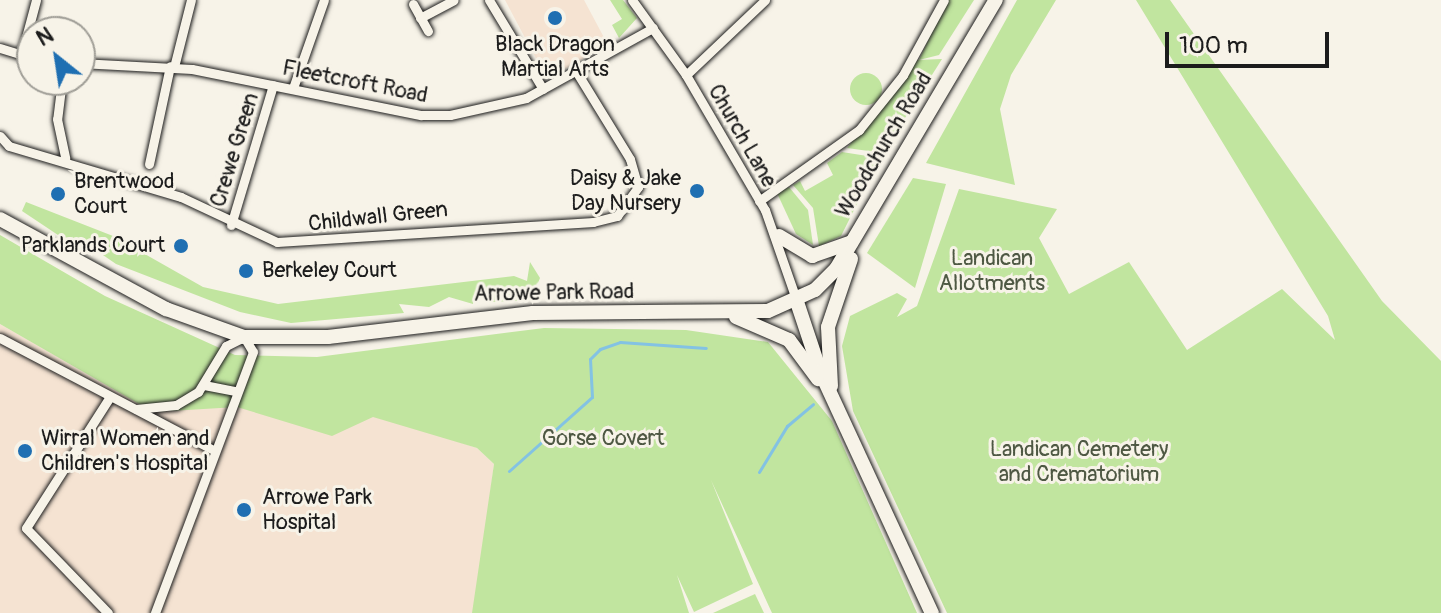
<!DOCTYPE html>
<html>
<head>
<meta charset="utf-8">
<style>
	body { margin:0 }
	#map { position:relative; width:1441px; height:613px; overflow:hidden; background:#f7f3e8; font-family:Pangolin,sans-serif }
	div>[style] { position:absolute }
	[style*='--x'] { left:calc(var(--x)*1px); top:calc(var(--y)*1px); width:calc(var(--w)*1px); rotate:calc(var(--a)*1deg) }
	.built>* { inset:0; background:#f5e3d2 }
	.green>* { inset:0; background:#c1e59f }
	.round { border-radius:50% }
	.stream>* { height:3px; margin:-1.5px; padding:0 1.5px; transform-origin:1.5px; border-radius:1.5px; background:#83c2e3 }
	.roads { filter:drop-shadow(0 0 2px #1c1c1c) drop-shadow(0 0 2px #1c1c1c) }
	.street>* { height:9px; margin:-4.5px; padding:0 4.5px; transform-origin:4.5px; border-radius:4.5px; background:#f7f3e8 }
	.primary>* { height:14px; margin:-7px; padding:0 7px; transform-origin:7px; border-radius:7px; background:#f7f3e8 }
	.dots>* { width:22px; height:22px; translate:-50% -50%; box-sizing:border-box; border:4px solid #f7f3e8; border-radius:50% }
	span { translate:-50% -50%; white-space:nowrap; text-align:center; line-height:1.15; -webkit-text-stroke:6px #f7f3e8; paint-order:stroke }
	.poi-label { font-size:22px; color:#1c1c1c }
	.right { translate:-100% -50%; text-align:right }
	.left { translate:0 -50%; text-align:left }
	.street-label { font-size:22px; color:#1c1c1c }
	.park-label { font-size:22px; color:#4e5843 }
	.north { position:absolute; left:16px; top:16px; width:80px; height:80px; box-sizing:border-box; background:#f7f3e8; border:2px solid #9f9d96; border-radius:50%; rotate:330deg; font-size:22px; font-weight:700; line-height:32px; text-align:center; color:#1c1c1c }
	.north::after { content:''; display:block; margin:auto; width:28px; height:36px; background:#1f6fb2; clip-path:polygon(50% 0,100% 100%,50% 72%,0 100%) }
	.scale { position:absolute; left:1165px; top:32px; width:164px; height:36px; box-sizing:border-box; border:4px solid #1c1c1c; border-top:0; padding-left:10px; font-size:24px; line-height:28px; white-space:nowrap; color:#1c1c1c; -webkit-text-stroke:6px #f7f3e8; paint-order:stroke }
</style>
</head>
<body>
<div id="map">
	<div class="built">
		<div style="clip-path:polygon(505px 0,584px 0,608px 45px,547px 79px)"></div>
		<div style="clip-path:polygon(0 324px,119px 392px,208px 360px,477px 448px,494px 464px,475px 613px,0 613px)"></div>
	</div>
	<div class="green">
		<div style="clip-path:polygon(610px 0,623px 0,637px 18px,619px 38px,612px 25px,622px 19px)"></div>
		<div style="clip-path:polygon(947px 0,974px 0,939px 55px,919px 60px)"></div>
		<div style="clip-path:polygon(1017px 0,1056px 0,1011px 75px,1000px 109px,1015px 185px,926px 163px)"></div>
		<div style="clip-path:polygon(1136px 0,1170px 0,1382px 301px,1441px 361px,1441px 613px,947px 613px,853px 411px,842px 346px,850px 316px,897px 293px,907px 299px,897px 317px,917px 306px,959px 189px,1057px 209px,1039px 238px,1069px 294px,1129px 262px,1187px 350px,1282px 289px,1335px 340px,1328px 316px)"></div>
		<div style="clip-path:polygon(942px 59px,883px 153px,847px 148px,917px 60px)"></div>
		<div class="round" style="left:850px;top:73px;width:32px;height:32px"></div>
		<div style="clip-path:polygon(842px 152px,880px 158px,841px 236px,819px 246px,813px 208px,793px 185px,800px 181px,805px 191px,833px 175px,827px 163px)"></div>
		<div style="clip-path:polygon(913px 178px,946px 184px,915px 288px,867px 253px)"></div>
		<div style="clip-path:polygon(789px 187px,808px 210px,813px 245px,796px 234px,777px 193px)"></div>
		<div style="clip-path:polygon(26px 202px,113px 236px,203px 287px,278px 304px,514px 276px,527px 281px,530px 262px,540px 278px,531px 300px,491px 302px,474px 294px,473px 304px,449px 297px,429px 307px,399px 304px,404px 313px,291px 323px,240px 312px,116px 264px,87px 244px,70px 243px,22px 211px)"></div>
		<div style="clip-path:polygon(0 235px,105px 296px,235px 355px,317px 357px,544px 328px,686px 330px,768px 342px,832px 421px,917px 613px,772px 613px,711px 480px,753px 584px,694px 612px,677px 575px,689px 613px,472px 613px,494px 464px,477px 448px,373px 417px,332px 436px,237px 407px,153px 412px,0 324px)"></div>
		<div style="clip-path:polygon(755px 594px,764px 613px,713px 613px)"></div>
	</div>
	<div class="stream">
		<div style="--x:509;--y:471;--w:111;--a:-41.7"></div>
		<div style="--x:592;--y:397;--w:38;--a:-93"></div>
		<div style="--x:590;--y:359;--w:14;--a:-45"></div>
		<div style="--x:600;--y:349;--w:21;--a:-19"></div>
		<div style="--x:620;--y:342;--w:86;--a:4"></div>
		<div style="--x:759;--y:472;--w:54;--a:-58.7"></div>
		<div style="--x:787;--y:426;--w:34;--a:-40"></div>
	</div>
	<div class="roads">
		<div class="street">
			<div style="--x:489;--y:0;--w:104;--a:58.8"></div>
			<div style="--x:632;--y:0;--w:92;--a:54.2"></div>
			<div style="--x:686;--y:75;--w:156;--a:59.7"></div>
			<div style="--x:765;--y:210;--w:97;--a:70.8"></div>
			<div style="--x:413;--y:4;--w:31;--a:61"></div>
			<div style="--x:420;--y:18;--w:38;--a:-28"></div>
			<div style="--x:0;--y:48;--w:34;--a:17"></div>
			<div style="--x:21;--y:56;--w:58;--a:-75"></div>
			<div style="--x:80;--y:63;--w:112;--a:3.1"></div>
			<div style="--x:192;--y:69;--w:234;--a:11.4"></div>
			<div style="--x:421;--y:115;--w:29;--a:0"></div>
			<div style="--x:450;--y:115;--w:78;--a:-12.6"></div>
			<div style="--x:526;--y:98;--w:145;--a:-28.9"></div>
			<div style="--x:174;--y:67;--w:69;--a:-75.8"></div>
			<div style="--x:686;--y:75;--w:109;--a:-43.5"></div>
			<div style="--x:62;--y:80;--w:39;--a:97"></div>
			<div style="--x:57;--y:119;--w:40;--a:78"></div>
			<div style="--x:293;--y:88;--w:93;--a:-70.6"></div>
			<div style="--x:0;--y:136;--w:13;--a:48"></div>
			<div style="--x:9;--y:146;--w:179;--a:16.5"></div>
			<div style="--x:181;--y:197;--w:106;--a:25.1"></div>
			<div style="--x:277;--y:242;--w:317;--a:-3.6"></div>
			<div style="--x:593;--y:222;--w:25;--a:-14"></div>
			<div style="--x:617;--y:216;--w:36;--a:-54"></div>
			<div style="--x:638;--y:187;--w:29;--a:-106"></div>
			<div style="--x:630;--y:159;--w:101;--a:-121.6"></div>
			<div style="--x:149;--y:164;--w:100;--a:-77.9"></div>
			<div style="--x:759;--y:201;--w:123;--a:-35.4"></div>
			<div style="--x:859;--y:130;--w:70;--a:-51.3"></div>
			<div style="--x:903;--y:75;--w:85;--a:-61.3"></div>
			<div style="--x:231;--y:225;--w:146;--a:-73.3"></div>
			<div style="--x:0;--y:338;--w:238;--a:27.7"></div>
			<div style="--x:204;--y:385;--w:32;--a:11"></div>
			<div style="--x:136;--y:409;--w:40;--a:-5.7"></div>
			<div style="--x:176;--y:405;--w:26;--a:-31"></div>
			<div style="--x:198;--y:392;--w:54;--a:-58.7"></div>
			<div style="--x:226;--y:346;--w:20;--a:-27"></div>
			<div style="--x:244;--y:337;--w:17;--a:59"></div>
			<div style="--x:253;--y:352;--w:279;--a:110.6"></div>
			<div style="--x:108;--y:613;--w:118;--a:-134"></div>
			<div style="--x:26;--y:528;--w:154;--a:-57.4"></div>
		</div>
		<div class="primary">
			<div style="--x:0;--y:219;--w:189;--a:28.5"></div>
			<div style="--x:166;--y:309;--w:83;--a:19.7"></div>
			<div style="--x:244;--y:337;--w:84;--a:0"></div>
			<div style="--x:328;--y:337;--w:206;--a:-6.7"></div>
			<div style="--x:533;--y:313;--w:235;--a:-0.5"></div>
			<div style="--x:768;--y:311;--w:51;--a:-24.1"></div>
			<div style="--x:815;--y:290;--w:30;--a:-45"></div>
			<div style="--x:836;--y:269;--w:313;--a:-59.3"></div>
			<div style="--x:779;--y:236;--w:39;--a:31"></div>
			<div style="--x:812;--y:256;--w:42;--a:-19.3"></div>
			<div style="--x:797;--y:302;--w:73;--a:71.6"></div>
			<div style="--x:820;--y:371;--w:267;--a:65.2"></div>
			<div style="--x:736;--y:317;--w:58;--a:23.5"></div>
			<div style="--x:789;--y:340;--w:49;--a:53.4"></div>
			<div style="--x:831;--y:386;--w:59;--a:-92.9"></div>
			<div style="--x:828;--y:327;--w:72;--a:-71.3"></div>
		</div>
	</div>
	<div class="dots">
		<div style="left:555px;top:18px;background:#1f6fb2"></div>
		<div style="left:697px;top:191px;background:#1f6fb2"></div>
		<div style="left:58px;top:194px;background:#1f6fb2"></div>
		<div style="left:181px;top:246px;background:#1f6fb2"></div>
		<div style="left:246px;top:271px;background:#1f6fb2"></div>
		<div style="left:25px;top:451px;background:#1f6fb2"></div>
		<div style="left:244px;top:510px;background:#1f6fb2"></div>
	</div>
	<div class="poi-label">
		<span style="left:555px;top:57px">Black Dragon<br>Martial Arts</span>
		<span class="right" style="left:681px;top:191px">Daisy &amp; Jake<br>Day Nursery</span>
		<span class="left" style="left:74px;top:194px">Brentwood<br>Court</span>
		<span class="right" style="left:165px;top:246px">Parklands Court</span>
		<span class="left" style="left:262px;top:271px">Berkeley Court</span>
		<span class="left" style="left:41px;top:451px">Wirral Women and<br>Children's Hospital</span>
		<span class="left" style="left:262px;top:510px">Arrowe Park<br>Hospital</span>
	</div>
	<div class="street-label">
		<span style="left:355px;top:82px;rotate:11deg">Fleetcroft Road</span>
		<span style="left:742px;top:136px;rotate:60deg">Church Lane</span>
		<span style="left:884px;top:145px;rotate:-59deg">Woodchurch Road</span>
		<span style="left:235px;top:150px;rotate:-73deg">Crewe Green</span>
		<span style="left:378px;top:217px;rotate:-6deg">Childwall Green</span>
		<span style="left:554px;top:293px;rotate:-1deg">Arrowe Park Road</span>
	</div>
	<div class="park-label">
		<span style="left:992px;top:271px">Landican<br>Allotments</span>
		<span style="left:603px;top:439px">Gorse Covert</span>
		<span style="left:1079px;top:462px">Landican Cemetery<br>and Crematorium</span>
	</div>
	<div class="north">N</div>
	<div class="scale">100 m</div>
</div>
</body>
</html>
